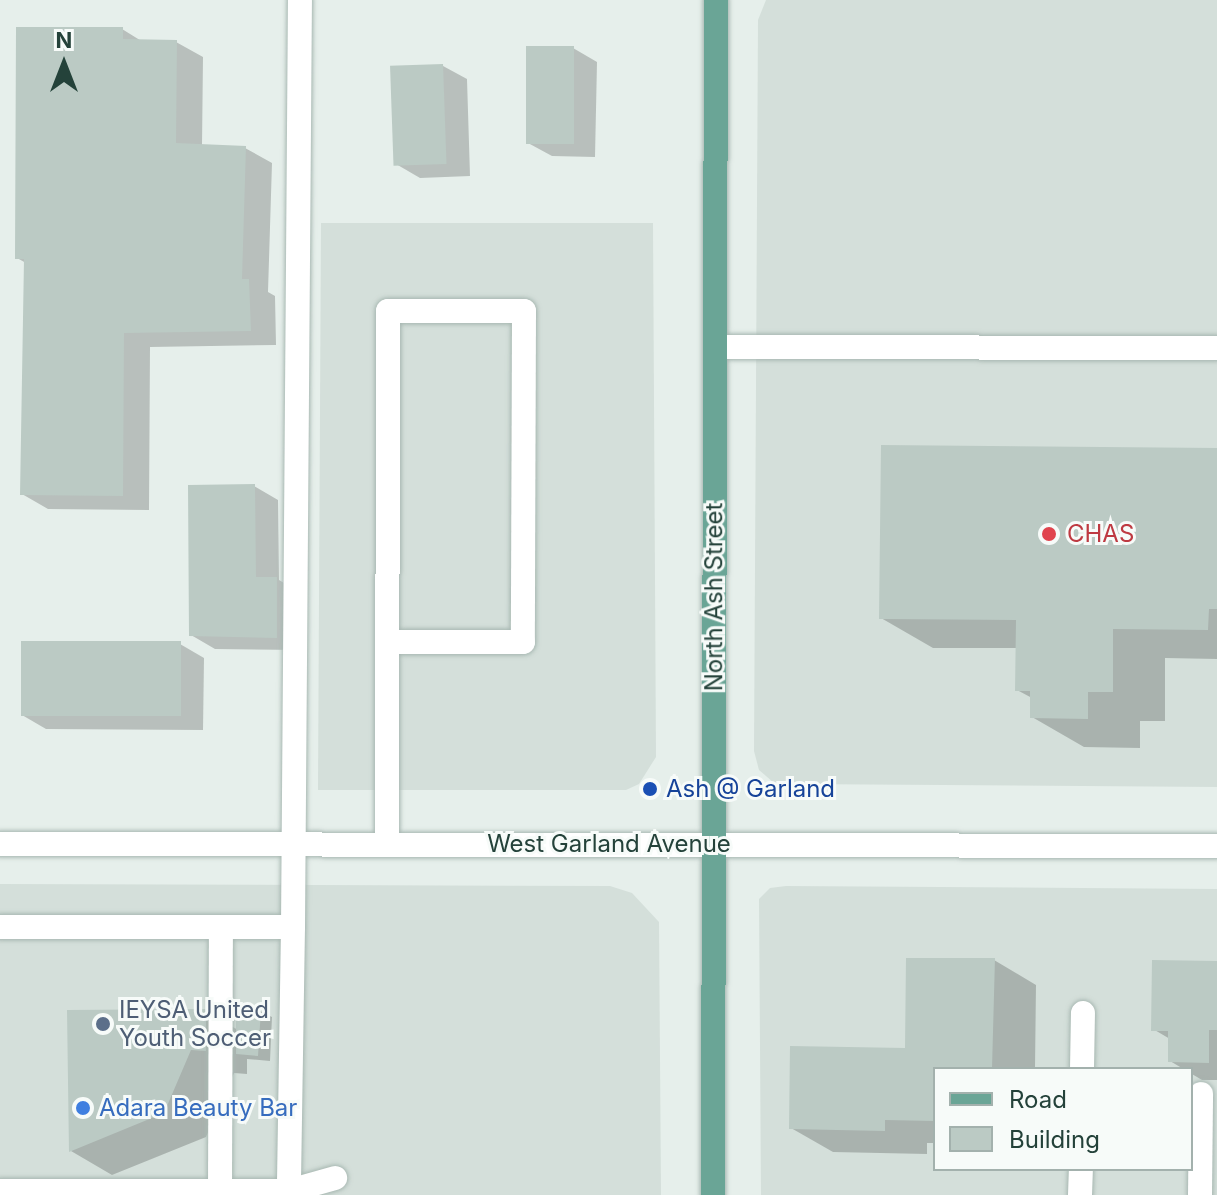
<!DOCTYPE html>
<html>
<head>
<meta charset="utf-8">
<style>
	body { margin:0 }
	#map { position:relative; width:1217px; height:1195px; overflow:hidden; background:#e6efeb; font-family:Inter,sans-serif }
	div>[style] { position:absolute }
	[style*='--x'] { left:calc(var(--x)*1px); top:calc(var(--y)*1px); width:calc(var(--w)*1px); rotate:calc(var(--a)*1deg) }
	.built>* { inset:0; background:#d4dfda }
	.shadow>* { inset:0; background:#0003 }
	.building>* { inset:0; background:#bbcac4; transform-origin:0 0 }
	.roads { filter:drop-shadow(0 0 2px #a8b8b2) drop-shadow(0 0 2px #a8b8b2) }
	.lane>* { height:24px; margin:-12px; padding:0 12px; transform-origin:12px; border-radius:12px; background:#fff }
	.secondary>* { height:24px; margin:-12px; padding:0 12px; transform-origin:12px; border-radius:12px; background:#fff }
	.primary>* { height:24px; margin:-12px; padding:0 12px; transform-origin:12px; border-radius:12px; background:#6aa596 }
	.dots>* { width:22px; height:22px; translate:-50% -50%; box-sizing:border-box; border:4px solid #f7fbf9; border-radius:50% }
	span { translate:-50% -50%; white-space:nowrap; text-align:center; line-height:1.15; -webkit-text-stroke:6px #f7fbf9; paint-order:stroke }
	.health-label { font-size:24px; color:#be3a42 }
	.left { translate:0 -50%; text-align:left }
	.street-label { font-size:24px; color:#24423a }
	.transit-label { font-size:24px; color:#164399 }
	.service-label { font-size:24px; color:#4e5e75 }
	.shop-label { font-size:24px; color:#366cbe }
	.legend { position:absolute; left:933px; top:1067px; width:260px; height:104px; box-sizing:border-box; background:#f7fbf9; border:2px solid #a3b1ad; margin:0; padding:10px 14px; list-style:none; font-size:24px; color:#24423a }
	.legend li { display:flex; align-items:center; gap:16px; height:40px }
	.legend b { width:40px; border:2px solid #a3b1ad }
	.north { position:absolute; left:24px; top:24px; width:80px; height:80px; -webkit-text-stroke:6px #f7fbf9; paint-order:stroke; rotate:0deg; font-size:22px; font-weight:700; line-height:32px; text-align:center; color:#24423a }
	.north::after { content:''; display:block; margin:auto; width:28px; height:36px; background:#24423a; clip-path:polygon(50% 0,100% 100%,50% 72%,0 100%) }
</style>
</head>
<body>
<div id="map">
	<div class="built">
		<div style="clip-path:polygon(766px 0,1217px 0,1217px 787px,792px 784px,774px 783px,759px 770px,754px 751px,758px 20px)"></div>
		<div style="clip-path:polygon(321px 223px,653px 223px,656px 757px,639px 784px,626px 790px,318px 790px)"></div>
		<div style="clip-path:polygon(0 884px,610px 886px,632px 893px,659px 922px,661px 1195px,0 1195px)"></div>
		<div style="clip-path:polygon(evenodd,786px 886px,1217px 889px,1217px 1195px,761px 1195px,759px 899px,770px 888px,786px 886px,935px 1069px,1191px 1069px,1191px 1169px,935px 1169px,935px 1069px)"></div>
	</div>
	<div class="shadow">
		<div style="clip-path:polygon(122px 29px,143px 42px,176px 42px,203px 57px,202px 146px,245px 148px,272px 163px,268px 292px,275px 296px,276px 345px,150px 347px,149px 510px,48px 509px,22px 494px,26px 263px,17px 258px)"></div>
		<div style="clip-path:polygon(573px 48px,597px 62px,595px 157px,552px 156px,528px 143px)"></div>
		<div style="clip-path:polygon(443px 66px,467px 79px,470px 176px,420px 178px,396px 164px)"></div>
		<div style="clip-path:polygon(1217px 453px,1217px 659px,1165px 658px,1165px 721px,1140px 721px,1140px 748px,1084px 747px,1032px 717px,1032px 698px,1017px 690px,1018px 648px,933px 648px,881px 618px)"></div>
		<div style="clip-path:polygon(254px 486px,278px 500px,279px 580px,301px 593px,300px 650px,215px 649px,191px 635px)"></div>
		<div style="clip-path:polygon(180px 644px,204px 658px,203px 730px,46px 729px,22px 715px)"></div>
		<div style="clip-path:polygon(994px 960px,1036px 985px,1035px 1069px,935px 1069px,935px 1143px,927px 1143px,927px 1154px,833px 1152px,791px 1128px,907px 1050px)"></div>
		<div style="clip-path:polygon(1217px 965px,1217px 1080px,1202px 1080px,1170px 1061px,1170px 1039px,1153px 1029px)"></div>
		<div style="clip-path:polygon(205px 1011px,238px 1030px,260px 1011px,272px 1017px,270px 1061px,247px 1059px,247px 1074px,234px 1073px,206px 1137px,112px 1175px,71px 1151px)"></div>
	</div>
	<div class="building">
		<div style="clip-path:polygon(16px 27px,123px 27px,123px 39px,177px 40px,176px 143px,246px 146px,242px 279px,249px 279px,251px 331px,124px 333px,123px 496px,20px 495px,24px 259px,15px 259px)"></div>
		<div style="left:526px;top:46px;width:48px;height:98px"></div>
		<div style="left:443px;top:64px;width:100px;height:53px;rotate:88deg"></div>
		<div style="clip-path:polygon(881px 445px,1217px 448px,1217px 609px,1209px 609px,1208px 630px,1113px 629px,1113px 692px,1088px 692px,1088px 719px,1030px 718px,1030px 691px,1015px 691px,1016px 620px,879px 619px)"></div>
		<div style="clip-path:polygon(255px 484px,256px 577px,277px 577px,277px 638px,189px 636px,188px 485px)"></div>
		<div style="left:21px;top:641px;width:160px;height:75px"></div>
		<div style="clip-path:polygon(906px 958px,995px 958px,992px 1069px,935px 1069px,935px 1121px,885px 1120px,885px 1131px,789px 1129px,790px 1046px,905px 1048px)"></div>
		<div style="clip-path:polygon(1152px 960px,1217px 961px,1217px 1030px,1209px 1030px,1209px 1063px,1168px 1062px,1168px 1031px,1151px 1031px)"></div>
		<div style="clip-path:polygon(206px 1009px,206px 1051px,191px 1050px,164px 1113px,69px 1152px,67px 1010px)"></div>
		<div style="clip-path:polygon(236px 1009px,261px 1009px,258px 1056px,236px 1054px)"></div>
	</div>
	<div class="roads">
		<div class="lane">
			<div style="--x:715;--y:347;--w:502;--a:0.11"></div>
			<div style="--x:387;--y:845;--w:534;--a:-89.89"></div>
			<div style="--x:388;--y:311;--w:136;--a:0"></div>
			<div style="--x:524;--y:311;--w:331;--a:90.2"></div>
			<div style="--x:523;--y:642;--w:136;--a:180"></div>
			<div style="--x:0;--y:927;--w:293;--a:0"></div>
			<div style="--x:293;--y:927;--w:927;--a:-89.57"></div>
			<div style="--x:293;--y:927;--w:264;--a:90.9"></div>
			<div style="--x:289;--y:1191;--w:48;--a:-15.8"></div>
			<div style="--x:1082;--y:1069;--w:56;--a:-89"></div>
			<div style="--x:0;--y:1191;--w:289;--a:0"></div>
			<div style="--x:289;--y:1191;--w:4;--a:90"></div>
			<div style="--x:220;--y:1191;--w:264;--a:-89.8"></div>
			<div style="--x:1080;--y:1195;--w:26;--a:-88"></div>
			<div style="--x:1200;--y:1195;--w:101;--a:-89.4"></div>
		</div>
		<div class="secondary">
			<div style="--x:0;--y:844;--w:1217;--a:0.09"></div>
		</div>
		<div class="primary">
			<div style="--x:713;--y:1195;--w:1195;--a:-89.86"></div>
		</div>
	</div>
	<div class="dots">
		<div style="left:1049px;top:534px;background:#e0444e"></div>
		<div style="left:650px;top:789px;background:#1a4fb4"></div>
		<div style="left:103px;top:1024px;background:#5c6f8a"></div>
		<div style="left:83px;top:1108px;background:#3f7fe0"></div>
	</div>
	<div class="health-label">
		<span class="left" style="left:1067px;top:534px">CHAS</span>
	</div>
	<div class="street-label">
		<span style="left:714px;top:597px;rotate:-90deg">North Ash Street</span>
		<span style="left:609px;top:844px">West Garland Avenue</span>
	</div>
	<div class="transit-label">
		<span class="left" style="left:666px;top:789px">Ash @ Garland</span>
	</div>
	<div class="service-label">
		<span class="left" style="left:119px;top:1024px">IEYSA United<br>Youth Soccer</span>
	</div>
	<div class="shop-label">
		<span class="left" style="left:99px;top:1108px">Adara Beauty Bar</span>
	</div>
	<ul class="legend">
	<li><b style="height:10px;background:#6aa596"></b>Road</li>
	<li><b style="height:22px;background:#bbcac4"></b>Building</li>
	</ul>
	<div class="north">N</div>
</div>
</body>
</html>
